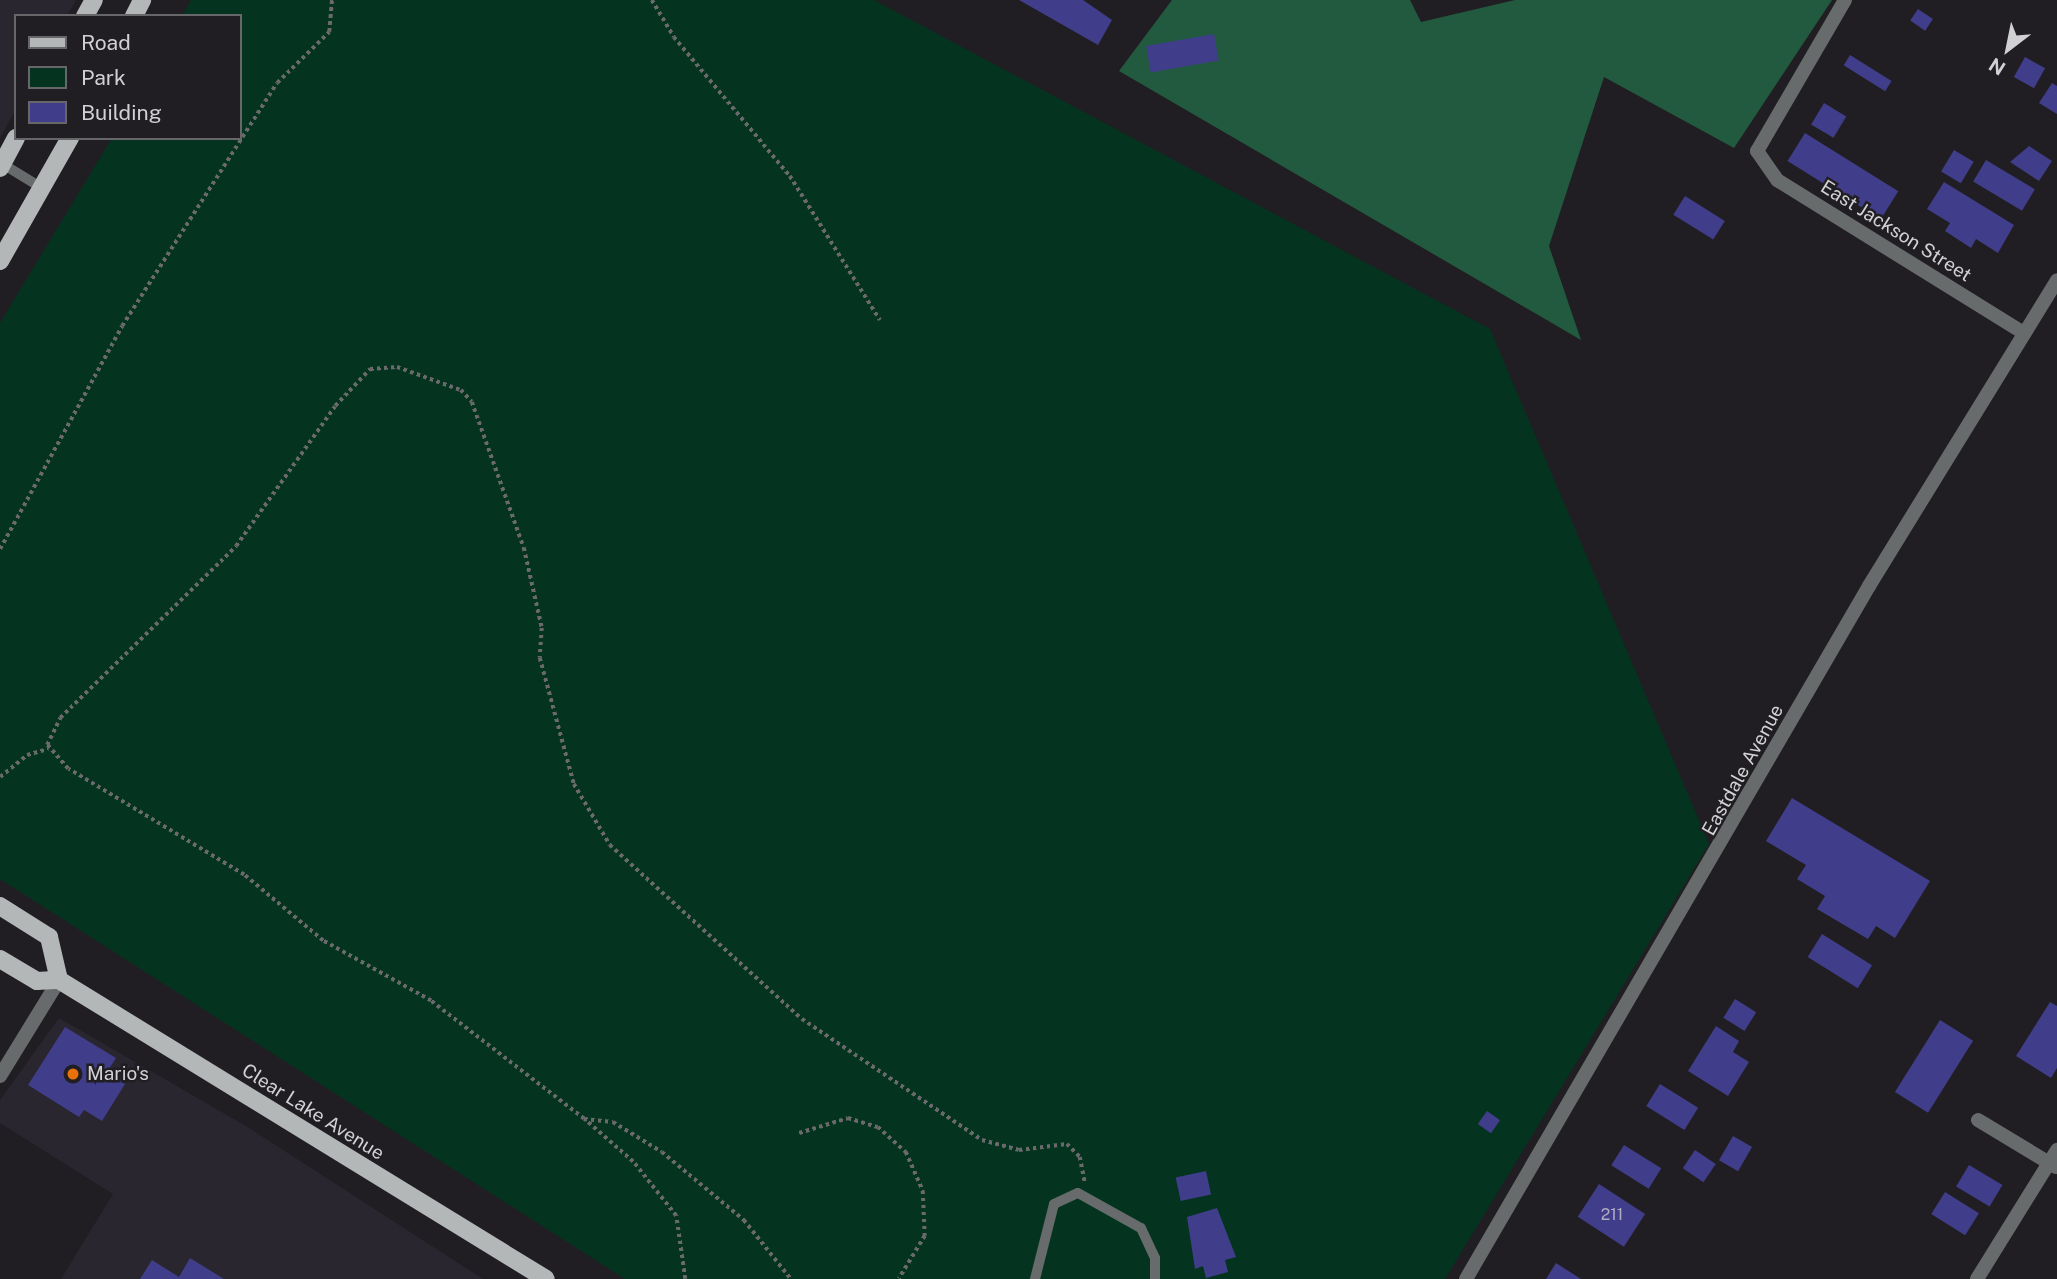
<!DOCTYPE html>
<html>
<head>
<meta charset="utf-8">
<style>
	body { margin:0 }
	#map { position:relative; width:2057px; height:1279px; overflow:hidden; background:#201e22; font-family:"Public Sans",sans-serif }
	div>[style] { position:absolute }
	[style*='--x'] { left:calc(var(--x)*1px); top:calc(var(--y)*1px); width:calc(var(--w)*1px); rotate:calc(var(--a)*1deg) }
	.built>* { inset:0; background:#29262f }
	.green>* { inset:0; background:#043420 }
	.forest>* { inset:0; background:#225a3f }
	.building>* { inset:0; background:#403d8a; transform-origin:0 0 }
	.path>* { height:3.5px; margin-top:-1.75px; transform-origin:0; background:repeating-linear-gradient(90deg,#6a696c 0 3.5px,transparent 0 7px) }
	.service>* { height:10px; margin:-5px; padding:0 5px; transform-origin:5px; border-radius:5px; background:#686b6b }
	.minor>* { height:14px; margin:-7px; padding:0 7px; transform-origin:7px; border-radius:7px; background:#686b6b }
	.primary>* { height:18px; margin:-9px; padding:0 9px; transform-origin:9px; border-radius:9px; background:#b3b7b8 }
	.dots>* { width:19px; height:19px; translate:-50% -50%; box-sizing:border-box; border:4px solid #201e22; border-radius:50% }
	span { translate:-50% -50%; white-space:nowrap; text-align:center; line-height:1.15; -webkit-text-stroke:5px #201e22; paint-order:stroke }
	.number-label { font-size:16px; color:#adacc1 }
	.number-label span { -webkit-text-stroke-width:0 }
	.street-label { font-size:19px; color:#d1d1d3 }
	.poi-label { font-size:19px; color:#d1d1d3 }
	.left { translate:0 -50%; text-align:left }
	.legend { position:absolute; left:14px; top:14px; width:228px; height:126px; box-sizing:border-box; background:#201e22; border:2px solid #676669; margin:0; padding:9px 12px; list-style:none; font-size:21px; color:#d1d1d3 }
	.legend li { display:flex; align-items:center; gap:14px; height:35px }
	.legend b { width:35px; border:2px solid #676669 }
	.north { position:absolute; left:1973px; top:14px; width:70px; height:70px; -webkit-text-stroke:5px #201e22; paint-order:stroke; rotate:212deg; font-size:19px; font-weight:700; line-height:28px; text-align:center; color:#d1d1d3 }
	.north::after { content:''; display:block; margin:auto; width:24px; height:32px; background:#d1d1d3; clip-path:polygon(50% 0,100% 100%,50% 72%,0 100%) }
</style>
</head>
<body>
<div id="map">
	<div class="built">
		<div style="clip-path:polygon(0 0,76px 0,67px 16px,16px 16px,16px 109px,0 138px)"></div>
		<div style="clip-path:polygon(59px 1018px,246px 1126px,483px 1279px,61px 1279px,113px 1194px,0 1123px,0 1100px)"></div>
	</div>
	<div class="green">
		<div style="clip-path:polygon(191px 0,874px 0,1490px 329px,1709px 844px,1445px 1279px,625px 1279px,0 879px,0 323px,112px 138px,240px 138px,240px 16px,182px 16px)"></div>
	</div>
	<div class="forest">
		<div style="clip-path:polygon(1172px 0,1410px 0,1421px 22px,1515px 0,1832px 0,1734px 148px,1604px 77px,1549px 246px,1581px 340px,1119px 71px)"></div>
	</div>
	<div class="building">
		<div style="clip-path:polygon(1019px 0,1083px 0,1112px 20px,1098px 45px)"></div>
		<div style="left:1918px;top:9px;width:18px;height:14px;rotate:34deg"></div>
		<div style="left:1214px;top:34px;width:27px;height:69px;rotate:80deg"></div>
		<div style="left:1850px;top:55px;width:49px;height:12px;rotate:32deg"></div>
		<div style="left:2025px;top:57px;width:23px;height:23px;rotate:29deg"></div>
		<div style="clip-path:polygon(2052px 83px,2057px 86px,2057px 114px,2039px 103px)"></div>
		<div style="left:1824px;top:103px;width:26px;height:25px;rotate:31deg"></div>
		<div style="left:1805px;top:133px;width:110px;height:33px;rotate:32deg"></div>
		<div style="clip-path:polygon(2029px 146px,2052px 161px,2039px 181px,2010px 162px)"></div>
		<div style="left:1954px;top:150px;width:23px;height:25px;rotate:31deg"></div>
		<div style="left:1986px;top:160px;width:57px;height:25px;rotate:31deg"></div>
		<div style="clip-path:polygon(1944px 182px,2014px 225px,1998px 253px,1976px 239px,1971px 248px,1945px 231px,1950px 223px,1927px 209px)"></div>
		<div style="left:1685px;top:196px;width:47px;height:22px;rotate:32deg"></div>
		<div style="clip-path:polygon(1792px 798px,1930px 881px,1895px 938px,1876px 926px,1868px 939px,1817px 909px,1825px 896px,1797px 879px,1806px 865px,1766px 841px)"></div>
		<div style="left:1822px;top:934px;width:59px;height:27px;rotate:32deg"></div>
		<div style="left:1735px;top:999px;width:25px;height:22px;rotate:32deg"></div>
		<div style="clip-path:polygon(2050px 1002px,2057px 1006px,2057px 1068px,2051px 1078px,2016px 1056px)"></div>
		<div style="left:1940px;top:1020px;width:39px;height:85px;rotate:32deg"></div>
		<div style="clip-path:polygon(1716px 1026px,1739px 1041px,1733px 1052px,1749px 1062px,1728px 1096px,1688px 1071px)"></div>
		<div style="clip-path:polygon(65px 1027px,116px 1058px,107px 1072px,125px 1084px,102px 1121px,84px 1110px,79px 1117px,28px 1085px)"></div>
		<div style="left:1660px;top:1084px;width:45px;height:26px;rotate:32deg"></div>
		<div style="left:1487px;top:1111px;width:16px;height:16px;rotate:35deg"></div>
		<div style="left:1733px;top:1136px;width:22px;height:28px;rotate:30deg"></div>
		<div style="left:1624px;top:1145px;width:44px;height:24px;rotate:32deg"></div>
		<div style="left:1695px;top:1150px;width:25px;height:22px;rotate:34deg"></div>
		<div style="left:1969px;top:1165px;width:39px;height:25px;rotate:31deg"></div>
		<div style="left:1206px;top:1171px;width:24px;height:31px;rotate:78deg"></div>
		<div style="left:1599px;top:1184px;width:55px;height:39px;rotate:33deg"></div>
		<div style="left:1945px;top:1192px;width:40px;height:26px;rotate:32deg"></div>
		<div style="clip-path:polygon(1217px 1208px,1236px 1257px,1225px 1260px,1228px 1272px,1206px 1278px,1203px 1266px,1195px 1269px,1187px 1217px)"></div>
		<div style="clip-path:polygon(190px 1258px,224px 1279px,140px 1279px,152px 1260px,179px 1277px)"></div>
		<div style="clip-path:polygon(1556px 1263px,1581px 1279px,1546px 1279px)"></div>
	</div>
	<div class="path">
		<div style="--x:652;--y:0;--w:43;--a:59.3"></div>
		<div style="--x:674;--y:37;--w:181;--a:50.2"></div>
		<div style="--x:790;--y:176;--w:170;--a:58"></div>
		<div style="--x:0;--y:549;--w:254;--a:-61.3"></div>
		<div style="--x:122;--y:326;--w:288;--a:-57.5"></div>
		<div style="--x:277;--y:83;--w:73;--a:-44.4"></div>
		<div style="--x:329;--y:32;--w:32;--a:-85"></div>
		<div style="--x:0;--y:777;--w:35;--a:-39"></div>
		<div style="--x:27;--y:755;--w:22;--a:-16"></div>
		<div style="--x:584;--y:1119;--w:29;--a:6"></div>
		<div style="--x:613;--y:1122;--w:57;--a:31.5"></div>
		<div style="--x:662;--y:1152;--w:107;--a:39.7"></div>
		<div style="--x:744;--y:1220;--w:75;--a:51.5"></div>
		<div style="--x:799;--y:1133;--w:51;--a:-17"></div>
		<div style="--x:848;--y:1118;--w:31;--a:17"></div>
		<div style="--x:878;--y:1127;--w:38;--a:42"></div>
		<div style="--x:906;--y:1152;--w:43;--a:66.4"></div>
		<div style="--x:923;--y:1191;--w:45;--a:87.5"></div>
		<div style="--x:925;--y:1236;--w:50;--a:121.2"></div>
		<div style="--x:685;--y:1279;--w:64;--a:-98.1"></div>
		<div style="--x:676;--y:1216;--w:69;--a:-128.5"></div>
		<div style="--x:633;--y:1162;--w:65;--a:-138.7"></div>
		<div style="--x:584;--y:1119;--w:193;--a:-142.4"></div>
		<div style="--x:431;--y:1001;--w:124;--a:-150.9"></div>
		<div style="--x:323;--y:941;--w:103;--a:-140.1"></div>
		<div style="--x:244;--y:875;--w:205;--a:-148.9"></div>
		<div style="--x:68;--y:769;--w:32;--a:-131"></div>
		<div style="--x:47;--y:745;--w:30;--a:-64"></div>
		<div style="--x:60;--y:718;--w:246;--a:-44.3"></div>
		<div style="--x:236;--y:546;--w:171;--a:-54.7"></div>
		<div style="--x:335;--y:406;--w:51;--a:-46.6"></div>
		<div style="--x:370;--y:369;--w:27;--a:-4"></div>
		<div style="--x:397;--y:367;--w:68;--a:19.8"></div>
		<div style="--x:461;--y:390;--w:16;--a:47"></div>
		<div style="--x:472;--y:402;--w:155;--a:70.4"></div>
		<div style="--x:524;--y:548;--w:82;--a:77.3"></div>
		<div style="--x:542;--y:628;--w:30;--a:94"></div>
		<div style="--x:540;--y:658;--w:131;--a:74.9"></div>
		<div style="--x:574;--y:784;--w:71;--a:59.5"></div>
		<div style="--x:610;--y:845;--w:259;--a:42.2"></div>
		<div style="--x:802;--y:1019;--w:217;--a:33.9"></div>
		<div style="--x:982;--y:1140;--w:38;--a:15"></div>
		<div style="--x:1019;--y:1150;--w:48;--a:-7.1"></div>
		<div style="--x:1067;--y:1144;--w:18;--a:45"></div>
		<div style="--x:1080;--y:1157;--w:25;--a:79"></div>
	</div>
	<div class="service">
		<div style="--x:1;--y:163;--w:48;--a:31.4"></div>
		<div style="--x:1035;--y:1279;--w:77;--a:-75.8"></div>
		<div style="--x:1054;--y:1204;--w:26;--a:-25"></div>
		<div style="--x:1078;--y:1193;--w:72;--a:29.1"></div>
		<div style="--x:1141;--y:1228;--w:33;--a:65"></div>
		<div style="--x:1155;--y:1258;--w:21;--a:90"></div>
	</div>
	<div class="minor">
		<div style="--x:1845;--y:0;--w:175;--a:120.2"></div>
		<div style="--x:1757;--y:151;--w:35;--a:55"></div>
		<div style="--x:1777;--y:180;--w:291;--a:31.8"></div>
		<div style="--x:0;--y:1076;--w:113;--a:-58.4"></div>
		<div style="--x:1978;--y:1120;--w:91;--a:31.1"></div>
		<div style="--x:1466;--y:1279;--w:802;--a:-59.82"></div>
		<div style="--x:1869;--y:586;--w:359;--a:-58.4"></div>
		<div style="--x:1977;--y:1279;--w:152;--a:-58.2"></div>
	</div>
	<div class="primary">
		<div style="--x:85;--y:16;--w:18;--a:-61"></div>
		<div style="--x:134;--y:16;--w:18;--a:-63"></div>
		<div style="--x:0;--y:168;--w:34;--a:-62"></div>
		<div style="--x:0;--y:261;--w:142;--a:-60.4"></div>
		<div style="--x:0;--y:906;--w:58;--a:32.3"></div>
		<div style="--x:49;--y:937;--w:44;--a:76.9"></div>
		<div style="--x:0;--y:959;--w:43;--a:30.7"></div>
		<div style="--x:37;--y:981;--w:22;--a:-3"></div>
		<div style="--x:59;--y:980;--w:571;--a:31.55"></div>
	</div>
	<div class="dots">
		<div style="left:73px;top:1074px;background:#e8710a"></div>
	</div>
	<div class="number-label">
		<span style="left:1612px;top:1215px">211</span>
	</div>
	<div class="street-label">
		<span style="left:1896px;top:231px;rotate:32deg">East Jackson Street</span>
		<span style="left:1743px;top:770px;rotate:-61deg">Eastdale Avenue</span>
		<span style="left:313px;top:1112px;rotate:32deg">Clear Lake Avenue</span>
	</div>
	<div class="poi-label">
		<span class="left" style="left:87px;top:1074px">Mario's</span>
	</div>
	<ul class="legend">
	<li><b style="height:9px;background:#b3b7b8"></b>Road</li>
	<li><b style="height:19px;background:#043420"></b>Park</li>
	<li><b style="height:19px;background:#403d8a"></b>Building</li>
	</ul>
	<div class="north">N</div>
</div>
</body>
</html>
